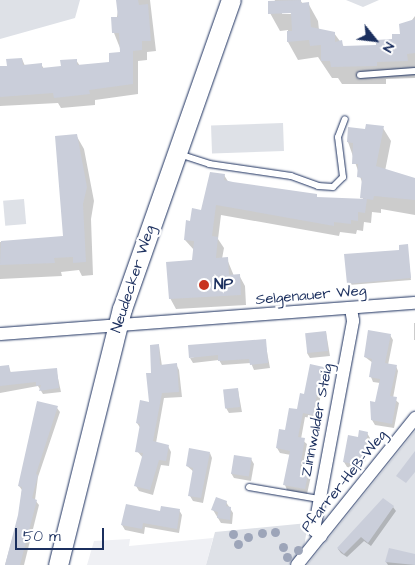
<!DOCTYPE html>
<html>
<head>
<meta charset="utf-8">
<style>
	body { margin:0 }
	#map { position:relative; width:415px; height:565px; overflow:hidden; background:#fff; font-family:"Architects Daughter",sans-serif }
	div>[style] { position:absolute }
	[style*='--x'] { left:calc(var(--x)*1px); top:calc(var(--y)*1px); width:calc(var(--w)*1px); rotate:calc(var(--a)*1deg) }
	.built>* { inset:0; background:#eff0f4 }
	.green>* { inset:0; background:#dee1e7; transform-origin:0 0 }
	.shadow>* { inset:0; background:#0003; transform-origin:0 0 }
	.building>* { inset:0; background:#caceda; transform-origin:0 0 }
	.roads { filter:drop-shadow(0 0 1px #1b2f5e) drop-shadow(0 0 1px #1b2f5e) }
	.lane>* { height:6px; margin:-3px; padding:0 3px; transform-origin:3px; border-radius:3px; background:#fff }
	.street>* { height:12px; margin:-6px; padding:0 6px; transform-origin:6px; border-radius:6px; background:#fff }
	.secondary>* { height:19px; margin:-9.5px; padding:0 9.5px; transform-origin:9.5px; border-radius:9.5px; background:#fff }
	.trees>* { width:9px; height:9px; margin:-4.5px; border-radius:50%; background:#9da5b9 }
	.dots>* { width:14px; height:14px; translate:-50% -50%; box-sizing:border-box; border:2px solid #fff; border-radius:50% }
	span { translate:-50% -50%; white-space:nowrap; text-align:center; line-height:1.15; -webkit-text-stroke:4.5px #fff; paint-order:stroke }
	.street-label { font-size:15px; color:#1b2f5e }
	.poi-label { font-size:15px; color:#1b2f5e; font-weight:700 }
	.left { translate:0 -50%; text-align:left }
	.north { position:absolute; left:350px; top:15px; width:50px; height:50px; -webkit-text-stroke:4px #fff; paint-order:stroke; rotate:119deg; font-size:14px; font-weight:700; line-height:20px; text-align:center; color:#1b2f5e }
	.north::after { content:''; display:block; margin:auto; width:18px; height:22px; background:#1b2f5e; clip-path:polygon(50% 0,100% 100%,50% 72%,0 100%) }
	.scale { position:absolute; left:15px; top:528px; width:89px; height:22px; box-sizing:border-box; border:2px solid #1b2f5e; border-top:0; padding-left:6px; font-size:15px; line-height:18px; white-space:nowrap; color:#1b2f5e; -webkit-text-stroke:4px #fff; paint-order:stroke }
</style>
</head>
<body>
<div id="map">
	<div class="built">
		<div style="clip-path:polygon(213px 538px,206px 565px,87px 565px,94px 541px,130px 539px,129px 546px)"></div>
	</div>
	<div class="green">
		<div style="clip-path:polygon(0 0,80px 0,75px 18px,0 39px)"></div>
		<div style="clip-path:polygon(346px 0,379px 0,363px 7px)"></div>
		<div style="left:283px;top:123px;width:28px;height:72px;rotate:88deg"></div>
		<div style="left:24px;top:199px;width:25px;height:21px;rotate:85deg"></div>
		<div style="clip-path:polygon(415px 431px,415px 565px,307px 565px)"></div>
		<div style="clip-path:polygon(308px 523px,304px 547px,289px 565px,206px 565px,215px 532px)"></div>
	</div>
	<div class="shadow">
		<div style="clip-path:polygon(120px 0,150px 0,156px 51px,147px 52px,147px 60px,138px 61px,138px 94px,95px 100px,95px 105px,61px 108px,58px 103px,0 106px,0 69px,22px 59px,25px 66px,41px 64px,44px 69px,62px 67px,76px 60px,80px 66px,111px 63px,122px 53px,114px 33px)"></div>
		<div style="clip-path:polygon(evenodd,275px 0,300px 0,303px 4px,308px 3px,318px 21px,319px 30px,334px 33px,345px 48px,377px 46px,393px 40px,401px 35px,415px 16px,415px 78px,386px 79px,386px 84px,342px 84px,338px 78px,332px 78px,318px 57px,298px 60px,288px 42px,288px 30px,280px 31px,270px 13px,275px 0,282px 12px,297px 14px,282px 14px,282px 12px)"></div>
		<div style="clip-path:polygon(383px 128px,391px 141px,385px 171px,415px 179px,415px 215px,381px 209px,381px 213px,372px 212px,371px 223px,364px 222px,363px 231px,357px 230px,356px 234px,340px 232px,339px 236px,221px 215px,218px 239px,224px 248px,222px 259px,227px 259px,234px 276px,239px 275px,245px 286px,246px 305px,176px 309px,170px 298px,193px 261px,194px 250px,185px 240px,191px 222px,202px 211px,224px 175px,229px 183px,318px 198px,363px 200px,363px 185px,348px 142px,366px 131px)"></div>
		<div style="clip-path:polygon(76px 135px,84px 149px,94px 201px,91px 219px,93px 275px,82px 276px,79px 270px,61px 272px,62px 276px,0 279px,0 242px,64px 237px)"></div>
		<div style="clip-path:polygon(407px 246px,411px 280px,349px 285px,348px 283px)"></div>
		<div style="left:414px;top:323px;width:1px;height:17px"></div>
		<div style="clip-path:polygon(326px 332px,330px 356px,310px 358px,307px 353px)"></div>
		<div style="clip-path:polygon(390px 335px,393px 340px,388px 365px,396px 366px,398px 371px,393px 398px,399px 403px,394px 428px,375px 425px,372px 420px,380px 383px,373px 382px,371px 377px,373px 363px,365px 357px)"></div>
		<div style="clip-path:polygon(265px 341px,270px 368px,254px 370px,251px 363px,222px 365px,219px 360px,193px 363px,190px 358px)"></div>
		<div style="clip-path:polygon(159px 346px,162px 366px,176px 364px,179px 370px,182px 397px,164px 398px,156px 443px,168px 446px,171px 452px,169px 466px,161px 465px,153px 495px,139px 491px,136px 486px,143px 458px,137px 451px,141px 429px,137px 423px,150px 403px)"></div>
		<div style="clip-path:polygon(9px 367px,11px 373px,56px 369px,61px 392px,43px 394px,38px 386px,0 393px,0 368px)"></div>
		<div style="clip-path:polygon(328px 369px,330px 374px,326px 396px,321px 394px,316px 419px,305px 417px,301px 439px,307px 444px,302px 470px,311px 476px,307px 494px,287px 490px,285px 485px,291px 455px,280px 453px,277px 448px,305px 395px)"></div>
		<div style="clip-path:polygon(238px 390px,242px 412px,229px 413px,226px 408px)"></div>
		<div style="clip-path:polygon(57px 408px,60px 412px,38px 477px,35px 500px,39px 505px,24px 565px,5px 565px,19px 515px,22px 490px,19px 486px)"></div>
		<div style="clip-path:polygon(367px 433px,370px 438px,365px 462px,361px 461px,360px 470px,347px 467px,344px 462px,359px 439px)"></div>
		<div style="clip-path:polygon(210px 453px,212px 458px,203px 503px,193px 501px,190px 496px,194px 472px,187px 466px)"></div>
		<div style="clip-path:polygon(251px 459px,254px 464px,251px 481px,234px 478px,231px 473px)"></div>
		<div style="clip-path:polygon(226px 502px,233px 513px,232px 524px,221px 523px,213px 510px)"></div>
		<div style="clip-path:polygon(393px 507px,396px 511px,371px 546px,364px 541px,347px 557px,341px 553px,338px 549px)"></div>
		<div style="clip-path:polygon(179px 510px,182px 515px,179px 533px,145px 527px,144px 534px,125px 530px,122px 525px)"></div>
		<div style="clip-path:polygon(415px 556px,415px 565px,388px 565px,386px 562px)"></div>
	</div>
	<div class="building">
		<div style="clip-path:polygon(116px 0,138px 0,139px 5px,148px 4px,151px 41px,142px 41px,142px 50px,133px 51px,133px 84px,89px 90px,90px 94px,54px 98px,53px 93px,0 97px,0 66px,7px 66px,6px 59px,22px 58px,23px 65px,42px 63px,42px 68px,61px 66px,60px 60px,77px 59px,77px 65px,109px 62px,109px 53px,120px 52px,119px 33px,112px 33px,111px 17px,118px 17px)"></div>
		<div style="clip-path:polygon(301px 0,301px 3px,309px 2px,311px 27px,335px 32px,335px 42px,342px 40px,343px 46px,376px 45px,376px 40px,392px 39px,392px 34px,400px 34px,399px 24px,415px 19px,415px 53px,407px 54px,408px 61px,377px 62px,377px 66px,331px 67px,330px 61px,321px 61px,321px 45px,310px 46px,309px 40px,287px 42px,287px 31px,292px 31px,291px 13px,268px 14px,268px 1px)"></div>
		<div style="clip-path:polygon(366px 124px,384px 126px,376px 166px,415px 178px,415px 200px,374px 196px,373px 200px,360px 198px,362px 178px,357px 177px,358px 164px,352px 164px,353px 143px,347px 142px,348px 127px,365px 129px)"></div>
		<div style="clip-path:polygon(77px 134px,87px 187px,83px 204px,86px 262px,73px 263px,73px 257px,54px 258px,55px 263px,0 265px,1px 241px,63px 236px,55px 136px)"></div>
		<div style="clip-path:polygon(210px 172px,225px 174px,224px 180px,233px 182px,317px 194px,317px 197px,367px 199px,365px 213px,358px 212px,358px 221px,351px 220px,351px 224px,334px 222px,334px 226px,216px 205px,212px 236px,218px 237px,216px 258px,228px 257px,229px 275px,240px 274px,241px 295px,169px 299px,166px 262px,192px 260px,194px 241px,184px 240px,186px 220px,190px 221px,192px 208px,201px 210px)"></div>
		<div style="clip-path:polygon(408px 244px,411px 278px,347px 284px,344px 254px,399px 250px,399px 245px)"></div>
		<div style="clip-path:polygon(368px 330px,391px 334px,385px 363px,397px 365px,390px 396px,397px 397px,392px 424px,371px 420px,370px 401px,375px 402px,380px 379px,369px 377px,372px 359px,364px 357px)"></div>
		<div style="left:326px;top:331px;width:20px;height:21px;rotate:84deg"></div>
		<div style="clip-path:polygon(266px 339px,268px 363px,250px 365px,249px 359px,218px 361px,218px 355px,189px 358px,188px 345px)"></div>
		<div style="clip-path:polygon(159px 344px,160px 365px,177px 363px,179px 392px,162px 393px,153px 441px,169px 445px,166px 461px,159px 460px,150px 490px,134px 486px,143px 453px,135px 452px,140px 424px,136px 423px,140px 400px,149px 402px,146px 373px,151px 373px,150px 345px)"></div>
		<div style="clip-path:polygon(310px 364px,328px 368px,324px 391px,318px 390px,313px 415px,303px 413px,298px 437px,305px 438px,300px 468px,309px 470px,305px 489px,283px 485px,290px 451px,276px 448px,279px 429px,285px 430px,289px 408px,297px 409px,300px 393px,304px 394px)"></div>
		<div style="clip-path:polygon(9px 365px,10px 372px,57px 368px,59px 388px,39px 391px,41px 385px,36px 386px,36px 382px,0 386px,0 366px)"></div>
		<div style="left:238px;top:388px;width:19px;height:15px;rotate:84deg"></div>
		<div style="clip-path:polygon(37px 401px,58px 406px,36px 474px,38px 475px,32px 498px,37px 500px,20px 565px,5px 565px,18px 515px,22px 487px,18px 486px)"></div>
		<div style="clip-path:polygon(359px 430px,368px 432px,363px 458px,359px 457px,358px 465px,343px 462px,348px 435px,358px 437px)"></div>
		<div style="clip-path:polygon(189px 448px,210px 452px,201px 498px,188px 496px,193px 468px,186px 466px)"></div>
		<div style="clip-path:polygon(415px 451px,415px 472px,406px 483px,396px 476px)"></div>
		<div style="left:234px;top:455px;width:18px;height:19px;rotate:9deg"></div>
		<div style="clip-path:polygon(216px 497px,227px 501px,226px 506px,231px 507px,230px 520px,217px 518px,218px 512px,211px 510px)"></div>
		<div style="clip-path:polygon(383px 498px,394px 506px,368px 543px,361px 537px,344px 554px,337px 548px)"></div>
		<div style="clip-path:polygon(126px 504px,160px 511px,161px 506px,180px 509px,177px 529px,143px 523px,142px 529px,121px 525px)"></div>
		<div style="clip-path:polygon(389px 548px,415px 554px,415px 565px,385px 562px)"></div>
	</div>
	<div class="roads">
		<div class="lane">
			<div style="--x:360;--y:75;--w:55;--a:-4.2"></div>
			<div style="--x:179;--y:154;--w:32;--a:18"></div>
			<div style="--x:209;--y:164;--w:83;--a:8.3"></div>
			<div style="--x:291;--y:176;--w:29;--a:20"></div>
			<div style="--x:318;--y:186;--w:15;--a:4"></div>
			<div style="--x:333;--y:187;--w:14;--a:-45"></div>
			<div style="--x:343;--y:177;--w:40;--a:-97.1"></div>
			<div style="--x:338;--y:137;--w:19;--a:-69"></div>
			<div style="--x:249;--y:487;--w:71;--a:9.7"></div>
		</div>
		<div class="street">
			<div style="--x:0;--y:334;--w:416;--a:-4.3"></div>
			<div style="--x:321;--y:536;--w:9;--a:-139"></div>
			<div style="--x:314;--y:530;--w:213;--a:-79.4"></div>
			<div style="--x:353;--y:321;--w:13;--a:-99"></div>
			<div style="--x:297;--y:565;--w:189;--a:-51.2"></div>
		</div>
		<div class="secondary">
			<div style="--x:58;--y:565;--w:264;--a:-76"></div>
			<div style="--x:122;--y:309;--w:328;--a:-70.6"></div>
		</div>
	</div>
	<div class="trees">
		<div style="left:275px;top:532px"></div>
		<div style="left:262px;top:533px"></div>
		<div style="left:233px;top:534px"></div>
		<div style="left:248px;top:537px"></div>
		<div style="left:238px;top:544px"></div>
		<div style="left:283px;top:547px"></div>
		<div style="left:298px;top:550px"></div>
		<div style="left:287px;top:557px"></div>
	</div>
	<div class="dots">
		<div style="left:204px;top:285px;background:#c8321e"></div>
	</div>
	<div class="street-label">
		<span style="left:133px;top:279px;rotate:-72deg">Neudecker Weg</span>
		<span style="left:311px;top:295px;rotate:-5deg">Selgenauer Weg</span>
		<span style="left:317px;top:420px;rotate:-79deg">Zinnwalder Steig</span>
		<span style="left:344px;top:481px;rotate:-51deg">Pfarrer-Heß-Weg</span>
	</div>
	<div class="poi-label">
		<span class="left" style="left:214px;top:285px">NP</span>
	</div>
	<div class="north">N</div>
	<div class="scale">50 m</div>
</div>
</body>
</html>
